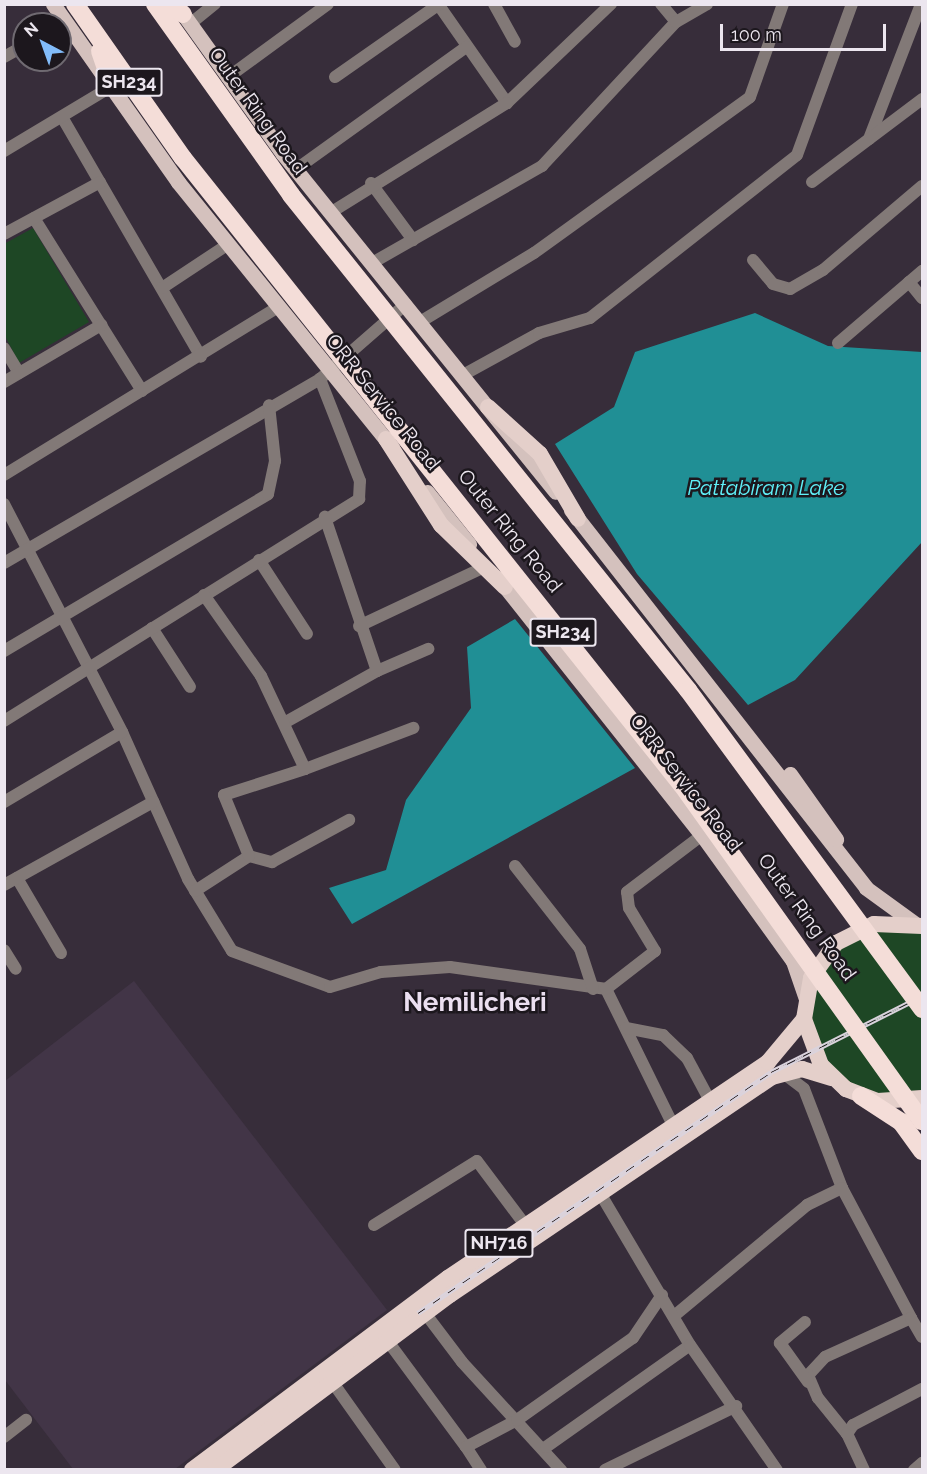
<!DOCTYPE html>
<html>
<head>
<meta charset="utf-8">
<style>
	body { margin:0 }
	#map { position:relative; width:927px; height:1474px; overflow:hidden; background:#372d3a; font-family:Raleway,sans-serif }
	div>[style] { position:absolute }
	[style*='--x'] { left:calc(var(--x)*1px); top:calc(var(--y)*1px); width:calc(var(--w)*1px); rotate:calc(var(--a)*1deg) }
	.built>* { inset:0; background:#423547 }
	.green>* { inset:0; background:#1e4725 }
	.water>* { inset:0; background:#208f95 }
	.minor>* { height:12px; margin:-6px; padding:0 6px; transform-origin:6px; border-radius:6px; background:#827977 }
	.tertiary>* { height:12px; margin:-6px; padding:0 6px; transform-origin:6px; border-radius:6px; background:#827977 }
	.primary>* { height:15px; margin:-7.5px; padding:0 7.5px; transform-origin:7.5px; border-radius:7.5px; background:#d4c1bd }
	.trunk>* { height:16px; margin:-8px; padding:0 8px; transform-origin:8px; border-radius:8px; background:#e4cfca }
	.motorway>* { height:18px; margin:-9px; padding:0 9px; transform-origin:9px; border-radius:9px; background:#f4ddd8 }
	.rail>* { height:5px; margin-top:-2.5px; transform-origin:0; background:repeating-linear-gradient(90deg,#1c171d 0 9px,#dad3dd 0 18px); box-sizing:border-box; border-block:2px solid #dad3dd }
	.motorway-bridge>* { height:18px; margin:-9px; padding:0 9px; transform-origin:9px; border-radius:9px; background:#f4ddd8 }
	span { translate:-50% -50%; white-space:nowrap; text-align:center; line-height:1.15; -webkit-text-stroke:5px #1c171d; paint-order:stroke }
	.shield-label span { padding:2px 4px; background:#1c171d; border:2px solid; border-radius:4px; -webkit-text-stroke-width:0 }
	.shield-label { font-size:18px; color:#ece6ef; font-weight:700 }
	.street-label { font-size:20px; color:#ece6ef }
	.water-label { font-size:21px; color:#60f1f9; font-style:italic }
	.district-label { font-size:26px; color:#ebdff0; font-weight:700 }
	.frame { position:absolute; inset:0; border:6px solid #ece6ef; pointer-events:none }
	.north { position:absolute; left:12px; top:12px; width:60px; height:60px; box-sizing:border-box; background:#1c171d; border:2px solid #6f6a71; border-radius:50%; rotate:319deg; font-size:16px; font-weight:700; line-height:24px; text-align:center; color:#ece6ef }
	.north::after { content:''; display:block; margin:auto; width:21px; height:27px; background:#82bcfa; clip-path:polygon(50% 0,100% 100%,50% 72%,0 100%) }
	.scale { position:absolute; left:720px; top:24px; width:166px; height:27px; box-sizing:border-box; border:3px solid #ece6ef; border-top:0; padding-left:8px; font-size:18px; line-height:21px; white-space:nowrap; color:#ece6ef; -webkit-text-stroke:4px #1c171d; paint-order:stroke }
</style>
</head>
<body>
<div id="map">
	<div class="built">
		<div style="clip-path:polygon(134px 981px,387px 1310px,175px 1469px,73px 1469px,5px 1380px,5px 1081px)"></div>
	</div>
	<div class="green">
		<div style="clip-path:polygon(33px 228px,89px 322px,19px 363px,5px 336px,4px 244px)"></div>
		<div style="clip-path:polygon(877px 930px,922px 933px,922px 1090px,883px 1095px,848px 1082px,822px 1056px,810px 1020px,815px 983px,836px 951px)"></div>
	</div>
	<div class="water">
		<div style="clip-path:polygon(755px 313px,828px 346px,922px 352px,922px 542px,795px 680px,748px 705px,637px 574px,555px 444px,614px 407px,635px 352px)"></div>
		<div style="clip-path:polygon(515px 619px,635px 768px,352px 924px,329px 888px,386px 870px,406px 800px,471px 708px,467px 647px)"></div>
	</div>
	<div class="minor">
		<div style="--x:438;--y:4;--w:121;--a:55.1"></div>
		<div style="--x:507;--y:103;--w:144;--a:-43.6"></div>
		<div style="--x:494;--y:4;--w:43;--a:61.1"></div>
		<div style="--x:661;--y:4;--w:23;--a:50"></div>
		<div style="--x:190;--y:24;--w:32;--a:-39"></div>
		<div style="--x:4;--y:57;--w:23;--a:-29"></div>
		<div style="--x:335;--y:77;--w:126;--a:-35"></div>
		<div style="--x:227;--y:78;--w:125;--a:-36.2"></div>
		<div style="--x:62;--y:117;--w:277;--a:59.9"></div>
		<div style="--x:869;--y:139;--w:145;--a:-68.9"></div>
		<div style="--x:4;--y:151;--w:126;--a:-31"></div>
		<div style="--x:295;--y:170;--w:211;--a:-35.7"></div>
		<div style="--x:812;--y:182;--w:138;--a:-37"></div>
		<div style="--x:371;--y:183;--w:71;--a:53.6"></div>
		<div style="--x:330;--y:213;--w:208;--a:-31.9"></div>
		<div style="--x:34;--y:218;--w:204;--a:58"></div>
		<div style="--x:4;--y:234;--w:109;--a:-28.4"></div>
		<div style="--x:753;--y:260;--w:31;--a:50"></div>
		<div style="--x:773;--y:284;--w:18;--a:16"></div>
		<div style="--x:790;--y:289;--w:38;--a:-30"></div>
		<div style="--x:823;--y:270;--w:130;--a:-40.3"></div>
		<div style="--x:372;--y:263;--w:196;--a:-29.7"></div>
		<div style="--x:542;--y:166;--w:197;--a:-47.1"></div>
		<div style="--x:676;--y:22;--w:36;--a:-30"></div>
		<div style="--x:909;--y:282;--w:21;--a:51"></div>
		<div style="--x:162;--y:288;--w:78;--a:-33.5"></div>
		<div style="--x:420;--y:322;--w:133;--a:-31.2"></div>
		<div style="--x:534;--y:253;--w:266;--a:-35.8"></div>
		<div style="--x:750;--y:97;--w:99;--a:-70.5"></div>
		<div style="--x:838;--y:343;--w:111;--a:-40.6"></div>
		<div style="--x:4;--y:348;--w:29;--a:59"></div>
		<div style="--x:463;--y:375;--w:87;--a:-28.9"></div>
		<div style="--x:539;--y:333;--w:53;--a:-16.4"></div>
		<div style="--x:590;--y:318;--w:263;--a:-38.2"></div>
		<div style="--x:797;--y:155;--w:161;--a:-70"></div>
		<div style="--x:4;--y:382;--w:113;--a:-30.4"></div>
		<div style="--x:4;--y:475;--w:321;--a:-31.5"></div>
		<div style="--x:4;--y:504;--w:257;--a:62.6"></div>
		<div style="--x:122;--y:732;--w:161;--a:65.8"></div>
		<div style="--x:188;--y:879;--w:84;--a:58.6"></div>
		<div style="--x:232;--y:951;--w:104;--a:20.2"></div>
		<div style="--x:330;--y:987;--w:53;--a:-16.4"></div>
		<div style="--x:381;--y:972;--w:69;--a:-4.1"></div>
		<div style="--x:450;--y:967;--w:158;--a:8"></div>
		<div style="--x:606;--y:989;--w:149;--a:63.8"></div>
		<div style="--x:259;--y:560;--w:88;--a:57"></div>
		<div style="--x:4;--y:563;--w:366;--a:-30.2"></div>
		<div style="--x:320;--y:379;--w:114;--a:-41.1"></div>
		<div style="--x:359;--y:626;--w:136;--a:-25.2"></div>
		<div style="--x:152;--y:628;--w:70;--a:57.2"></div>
		<div style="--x:4;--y:651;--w:307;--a:-30.7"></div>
		<div style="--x:268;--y:494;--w:34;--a:-78"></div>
		<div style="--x:275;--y:461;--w:56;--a:-96.1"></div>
		<div style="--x:377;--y:671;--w:56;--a:-23.3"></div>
		<div style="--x:4;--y:721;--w:419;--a:-32"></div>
		<div style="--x:359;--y:499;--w:18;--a:-87"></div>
		<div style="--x:360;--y:481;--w:110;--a:-111.4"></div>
		<div style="--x:284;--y:723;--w:107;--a:-29.2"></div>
		<div style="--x:377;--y:671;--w:163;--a:-108.7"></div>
		<div style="--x:305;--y:769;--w:116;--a:-20.8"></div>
		<div style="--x:4;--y:802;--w:137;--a:-30.7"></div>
		<div style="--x:249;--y:856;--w:24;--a:15"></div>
		<div style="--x:272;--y:862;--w:88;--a:-28.6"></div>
		<div style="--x:515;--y:866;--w:105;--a:51.9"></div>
		<div style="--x:580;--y:949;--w:42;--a:72"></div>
		<div style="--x:17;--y:878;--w:87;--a:59.6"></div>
		<div style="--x:4;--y:885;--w:171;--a:-29.1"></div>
		<div style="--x:195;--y:891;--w:64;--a:-32.9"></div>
		<div style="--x:249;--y:856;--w:66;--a:-112.3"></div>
		<div style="--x:224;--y:795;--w:85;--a:-17.8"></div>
		<div style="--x:305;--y:769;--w:103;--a:-115.3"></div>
		<div style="--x:261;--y:676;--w:99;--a:-125.1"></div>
		<div style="--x:4;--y:950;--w:22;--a:58"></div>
		<div style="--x:606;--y:989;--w:62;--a:-37.8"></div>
		<div style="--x:655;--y:951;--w:50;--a:-121.2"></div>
		<div style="--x:629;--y:908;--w:16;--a:-97"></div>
		<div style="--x:627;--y:892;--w:94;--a:-37.2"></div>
		<div style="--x:626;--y:1028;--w:38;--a:11"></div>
		<div style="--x:663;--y:1035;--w:33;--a:44"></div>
		<div style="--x:687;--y:1058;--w:47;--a:61.8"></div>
		<div style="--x:783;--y:1073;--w:26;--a:37"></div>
		<div style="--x:804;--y:1089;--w:106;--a:69"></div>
		<div style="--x:374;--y:1225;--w:121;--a:-31.9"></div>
		<div style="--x:477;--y:1161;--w:80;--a:53.1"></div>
		<div style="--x:425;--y:1313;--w:61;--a:52.9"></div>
		<div style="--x:462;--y:1362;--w:147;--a:47.5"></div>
		<div style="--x:674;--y:1316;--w:173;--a:-39.8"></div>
		<div style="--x:807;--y:1205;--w:39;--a:-26"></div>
		<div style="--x:842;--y:1188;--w:147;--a:62"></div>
		<div style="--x:911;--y:1318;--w:94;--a:155.6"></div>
		<div style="--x:825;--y:1357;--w:25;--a:133"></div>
		<div style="--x:808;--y:1375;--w:25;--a:67"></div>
		<div style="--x:818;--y:1398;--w:46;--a:51.1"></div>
		<div style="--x:911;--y:1318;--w:22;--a:60"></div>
		<div style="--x:805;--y:1322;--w:33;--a:140"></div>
		<div style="--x:780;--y:1343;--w:48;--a:54.3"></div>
		<div style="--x:387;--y:1340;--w:133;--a:53.6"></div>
		<div style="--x:331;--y:1380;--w:110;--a:54.6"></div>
		<div style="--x:4;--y:1437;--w:28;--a:-38"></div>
		<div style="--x:546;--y:1447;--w:176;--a:-35.3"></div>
		<div style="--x:481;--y:1470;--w:27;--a:-123"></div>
		<div style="--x:466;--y:1447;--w:58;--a:-27.9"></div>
		<div style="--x:517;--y:1420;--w:142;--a:-35.3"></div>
		<div style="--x:633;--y:1338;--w:52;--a:-56"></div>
		<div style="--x:605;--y:1470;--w:146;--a:-26"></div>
		<div style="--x:864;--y:1470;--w:40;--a:-115"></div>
		<div style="--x:847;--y:1434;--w:11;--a:-56"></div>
		<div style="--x:853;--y:1425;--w:78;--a:-27.6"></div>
		<div style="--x:914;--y:1470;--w:11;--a:-41"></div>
	</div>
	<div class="tertiary">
		<div style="--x:597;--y:1188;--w:182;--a:59.4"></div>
		<div style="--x:690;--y:1345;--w:152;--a:55.2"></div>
	</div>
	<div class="primary">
		<div style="--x:53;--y:4;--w:218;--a:54.9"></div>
		<div style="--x:178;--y:182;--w:341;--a:51.1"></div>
		<div style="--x:176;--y:4;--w:184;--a:54.5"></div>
		<div style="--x:283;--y:154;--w:434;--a:51.1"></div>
		<div style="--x:427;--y:492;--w:67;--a:51.1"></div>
		<div style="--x:571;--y:510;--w:479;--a:52"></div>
		<div style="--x:866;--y:888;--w:63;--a:36"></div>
		<div style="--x:498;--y:578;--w:328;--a:51.6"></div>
		<div style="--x:702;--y:835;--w:155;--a:54.2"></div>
		<div style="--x:793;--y:961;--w:40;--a:71.1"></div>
		<div style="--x:790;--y:774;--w:80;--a:54.7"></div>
	</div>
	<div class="trunk">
		<div style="--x:488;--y:407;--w:70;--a:42.1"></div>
		<div style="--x:540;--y:454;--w:75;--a:59.7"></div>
		<div style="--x:386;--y:439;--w:102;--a:57.4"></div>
		<div style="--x:441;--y:525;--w:89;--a:44.1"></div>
		<div style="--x:922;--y:926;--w:48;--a:-177.6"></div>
		<div style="--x:874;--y:924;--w:42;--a:153.4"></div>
		<div style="--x:836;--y:943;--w:43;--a:125.5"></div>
		<div style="--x:811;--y:978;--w:42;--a:99.7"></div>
		<div style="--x:804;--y:1019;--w:49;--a:69.7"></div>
		<div style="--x:821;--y:1065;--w:35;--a:44"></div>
		<div style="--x:846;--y:1089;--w:34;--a:21"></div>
		<div style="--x:878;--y:1101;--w:44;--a:-3.9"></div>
		<div style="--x:192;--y:1470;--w:320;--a:-36.9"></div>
		<div style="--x:448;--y:1278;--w:386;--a:-34"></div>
		<div style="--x:768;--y:1062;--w:56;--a:-50.1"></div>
		<div style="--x:215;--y:1470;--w:293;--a:-36.7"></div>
		<div style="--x:450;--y:1295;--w:389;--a:-34.1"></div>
		<div style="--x:772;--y:1077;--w:31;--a:-15"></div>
		<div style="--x:802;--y:1069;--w:31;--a:17"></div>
	</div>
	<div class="motorway">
		<div style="--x:75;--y:4;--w:188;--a:55"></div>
		<div style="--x:155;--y:4;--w:234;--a:54.5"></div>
		<div style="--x:169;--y:4;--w:17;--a:36"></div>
		<div style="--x:100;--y:51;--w:37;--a:71"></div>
		<div style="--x:861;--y:1096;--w:48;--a:33"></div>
		<div style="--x:901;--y:1122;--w:36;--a:54"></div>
	</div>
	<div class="rail">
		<div style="--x:418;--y:1313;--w:427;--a:-34.3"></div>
		<div style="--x:771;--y:1072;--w:169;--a:-26.7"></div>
	</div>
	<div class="motorway-bridge">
		<div style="--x:183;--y:158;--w:801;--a:51.49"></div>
		<div style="--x:682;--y:785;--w:413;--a:54.5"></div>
		<div style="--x:291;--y:195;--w:635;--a:51.27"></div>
		<div style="--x:688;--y:690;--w:396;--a:53.7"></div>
	</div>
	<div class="shield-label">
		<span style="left:129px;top:82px">SH234</span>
		<span style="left:563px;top:632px">SH234</span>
		<span style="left:499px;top:1243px">NH716</span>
	</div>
	<div class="street-label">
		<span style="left:258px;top:111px;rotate:54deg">Outer Ring Road</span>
		<span style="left:383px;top:402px;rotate:51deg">ORR Service Road</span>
		<span style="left:510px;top:531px;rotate:51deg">Outer Ring Road</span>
		<span style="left:686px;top:783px;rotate:52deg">ORR Service Road</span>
		<span style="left:807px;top:917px;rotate:54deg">Outer Ring Road</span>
	</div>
	<div class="water-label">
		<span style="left:766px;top:488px">Pattabiram Lake</span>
	</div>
	<div class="district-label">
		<span style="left:475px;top:1003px">Nemilicheri</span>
	</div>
	<div class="frame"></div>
	<div class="north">N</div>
	<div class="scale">100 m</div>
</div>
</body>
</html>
